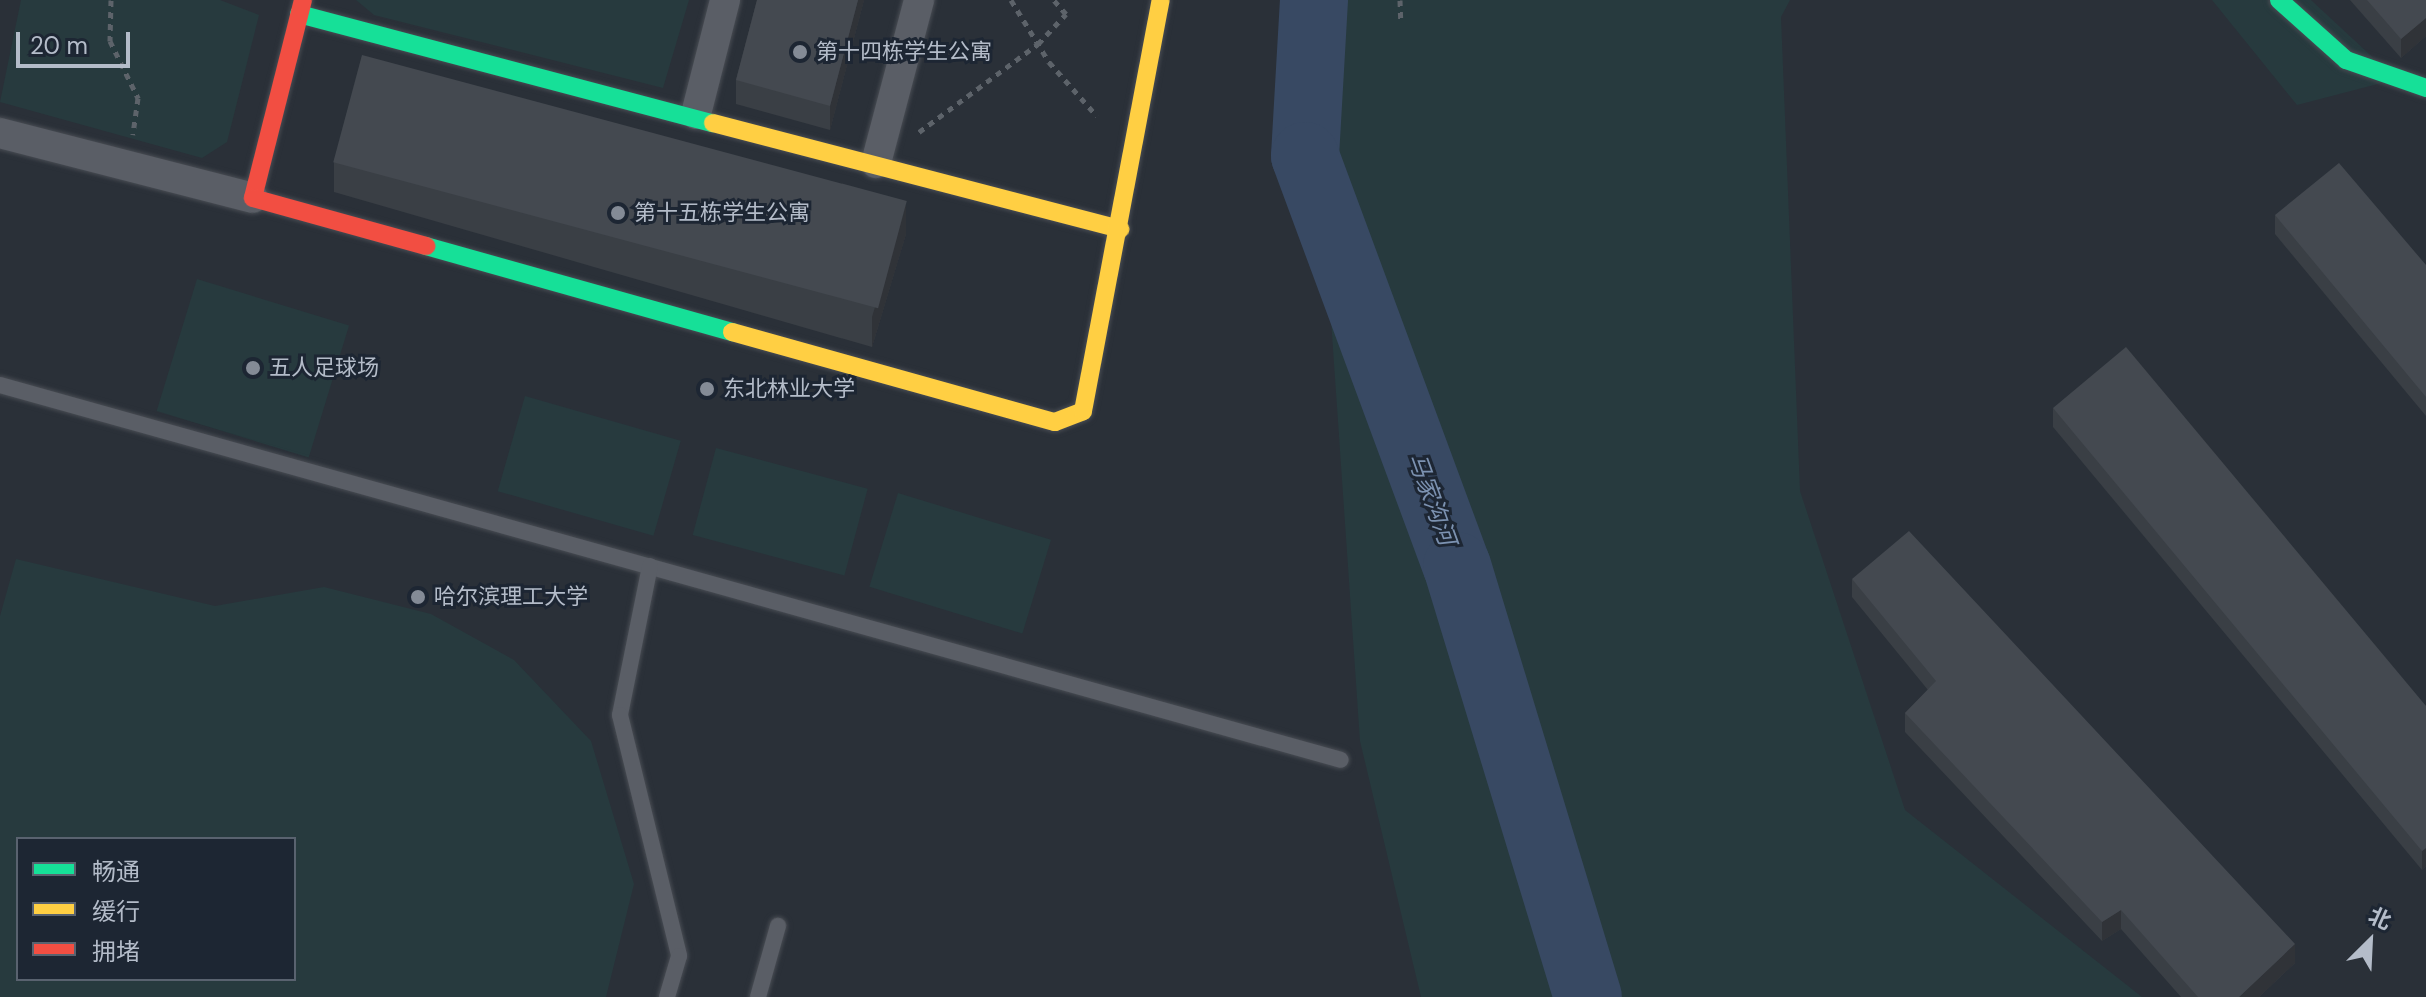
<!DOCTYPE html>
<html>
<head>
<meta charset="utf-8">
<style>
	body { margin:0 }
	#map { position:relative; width:2426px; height:997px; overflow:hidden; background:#2a3038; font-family:"DM Sans","Noto Sans SC",sans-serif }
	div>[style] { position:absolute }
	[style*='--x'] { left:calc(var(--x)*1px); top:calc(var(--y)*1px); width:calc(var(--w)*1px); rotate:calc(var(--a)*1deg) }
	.green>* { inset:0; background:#273a3e; transform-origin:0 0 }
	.river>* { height:68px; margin:-34px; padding:0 34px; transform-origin:34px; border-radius:34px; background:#384963 }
	.path>* { height:5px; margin-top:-2.5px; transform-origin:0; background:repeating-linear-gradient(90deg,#5d636a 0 6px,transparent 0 12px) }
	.roads { filter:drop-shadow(0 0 2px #484c53) drop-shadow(0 0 2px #484c53) }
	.lane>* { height:16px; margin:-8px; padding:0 8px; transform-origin:8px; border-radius:8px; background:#5a5e66 }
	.street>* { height:30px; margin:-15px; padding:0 15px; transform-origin:15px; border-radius:15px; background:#5a5e66 }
	.fast>* { height:18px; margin:-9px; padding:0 9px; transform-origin:9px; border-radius:9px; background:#16e098 }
	.slow>* { height:18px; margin:-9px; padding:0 9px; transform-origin:9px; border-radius:9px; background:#ffcf43 }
	.jam>* { height:18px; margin:-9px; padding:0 9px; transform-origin:9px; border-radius:9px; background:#f24e42 }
	.wall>* { inset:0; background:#3a3f45 }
	.shaded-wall>* { inset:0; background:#303338 }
	.building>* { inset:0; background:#444950; transform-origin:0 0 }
	.dots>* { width:22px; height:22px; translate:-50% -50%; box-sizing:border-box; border:4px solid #1d2633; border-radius:50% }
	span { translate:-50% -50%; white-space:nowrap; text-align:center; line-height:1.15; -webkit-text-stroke:6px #1d2633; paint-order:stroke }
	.poi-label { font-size:22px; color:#b4bcc9 }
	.left { translate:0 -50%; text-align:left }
	.water-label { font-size:24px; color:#7c92b1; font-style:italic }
	.legend { position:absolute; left:16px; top:837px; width:280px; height:144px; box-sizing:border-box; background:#1d2633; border:2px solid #59626f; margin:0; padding:10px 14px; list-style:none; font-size:24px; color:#b4bcc9 }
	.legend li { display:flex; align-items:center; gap:16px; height:40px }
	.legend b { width:40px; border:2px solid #59626f }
	.north { position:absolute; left:2330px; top:901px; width:80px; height:80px; -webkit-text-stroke:6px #1d2633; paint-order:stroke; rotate:24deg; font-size:22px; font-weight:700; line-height:32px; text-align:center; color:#b4bcc9 }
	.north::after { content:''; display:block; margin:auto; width:28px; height:36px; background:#b4bcc9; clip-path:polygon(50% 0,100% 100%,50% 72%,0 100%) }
	.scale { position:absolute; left:16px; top:32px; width:114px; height:36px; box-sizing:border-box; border:4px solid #b4bcc9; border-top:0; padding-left:10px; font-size:24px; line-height:28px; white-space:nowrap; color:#b4bcc9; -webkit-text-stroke:6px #1d2633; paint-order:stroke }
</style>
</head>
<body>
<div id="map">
	<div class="green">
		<div style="clip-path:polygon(21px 0,220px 0,259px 15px,227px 142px,202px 158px,0 102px)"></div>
		<div style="clip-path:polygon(356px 0,689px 0,663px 88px,374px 15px)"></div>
		<div style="clip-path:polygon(1309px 0,1790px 0,1781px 17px,1800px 491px,1905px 810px,2142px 997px,1421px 997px,1360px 741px)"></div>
		<div style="clip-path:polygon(2212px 0,2311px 0,2395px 78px,2416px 74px,2297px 105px)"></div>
		<div style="left:197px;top:279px;width:159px;height:138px;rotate:17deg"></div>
		<div style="left:525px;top:396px;width:162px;height:99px;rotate:16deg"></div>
		<div style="left:716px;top:448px;width:157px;height:90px;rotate:15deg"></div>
		<div style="left:898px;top:493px;width:160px;height:98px;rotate:17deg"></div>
		<div style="clip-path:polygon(evenodd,16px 559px,215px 606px,324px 587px,431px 614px,514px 660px,591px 741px,634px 884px,606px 997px,0 997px,0 616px,16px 559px,18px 839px,294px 839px,294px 979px,18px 979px,18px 839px)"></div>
	</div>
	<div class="river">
		<div style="--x:1314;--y:0;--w:156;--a:93.3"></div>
		<div style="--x:1305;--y:156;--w:437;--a:69.7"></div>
		<div style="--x:1457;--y:566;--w:450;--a:73.1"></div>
	</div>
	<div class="path">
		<div style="--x:111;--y:0;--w:41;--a:91.4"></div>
		<div style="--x:110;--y:41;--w:64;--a:63.8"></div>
		<div style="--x:138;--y:98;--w:37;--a:98"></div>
		<div style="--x:1011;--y:0;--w:73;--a:58.5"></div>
		<div style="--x:1049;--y:62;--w:72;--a:48.4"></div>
		<div style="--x:1400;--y:0;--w:23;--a:88"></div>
		<div style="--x:919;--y:132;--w:148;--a:-36.5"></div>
		<div style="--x:1038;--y:44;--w:41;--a:-47"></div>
		<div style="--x:1066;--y:14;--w:18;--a:-131"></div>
	</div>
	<div class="roads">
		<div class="lane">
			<div style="--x:0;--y:385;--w:1392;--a:15.62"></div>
			<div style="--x:650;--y:566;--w:152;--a:101.4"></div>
			<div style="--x:620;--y:715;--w:248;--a:76.2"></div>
			<div style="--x:679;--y:956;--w:43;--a:106.3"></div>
			<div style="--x:758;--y:997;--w:74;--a:-74.3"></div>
		</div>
		<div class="street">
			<div style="--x:696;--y:114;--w:118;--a:-75.7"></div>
			<div style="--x:0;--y:133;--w:261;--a:14.4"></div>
			<div style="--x:876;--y:163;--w:169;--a:-75.2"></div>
		</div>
		<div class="fast">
			<div style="--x:2279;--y:0;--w:90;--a:41.8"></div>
			<div style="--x:2346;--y:60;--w:85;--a:19.3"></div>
			<div style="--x:299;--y:14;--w:428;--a:14.8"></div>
			<div style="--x:426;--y:246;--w:318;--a:15.7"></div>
		</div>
		<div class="slow">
			<div style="--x:713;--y:123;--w:421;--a:14.6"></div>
			<div style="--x:732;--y:332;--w:335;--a:15.6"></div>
			<div style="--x:1055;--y:422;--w:30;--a:-21"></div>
			<div style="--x:1083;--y:411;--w:418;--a:-79.3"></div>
		</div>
		<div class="jam">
			<div style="--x:303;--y:0;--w:204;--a:104.2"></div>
			<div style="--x:253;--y:198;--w:180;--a:15.5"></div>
		</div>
	</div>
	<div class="wall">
		<div style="clip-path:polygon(757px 0,864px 0,830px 130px,736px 104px,736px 80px)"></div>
		<div style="clip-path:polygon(2350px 0,2426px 0,2426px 36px,2401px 58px)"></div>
		<div style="clip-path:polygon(334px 162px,906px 234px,872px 347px,334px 192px)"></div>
		<div style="clip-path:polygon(2275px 215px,2426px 265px,2426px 416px,2275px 234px)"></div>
		<div style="clip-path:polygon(2053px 408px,2426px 706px,2426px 866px,2422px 870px,2053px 427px)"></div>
		<div style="clip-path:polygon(1852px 579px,2295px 963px,2259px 997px,2181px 997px,2121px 929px,2102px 941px,1905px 732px,1905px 713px,1928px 690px,1852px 597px)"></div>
	</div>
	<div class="shaded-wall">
		<div style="clip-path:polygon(858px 0,864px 0,830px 130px,830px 106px)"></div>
		<div style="clip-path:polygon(2426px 18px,2426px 36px,2401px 58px,2401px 39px)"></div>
		<div style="clip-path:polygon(906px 204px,906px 234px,872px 347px,872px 317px)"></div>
		<div style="clip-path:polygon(2426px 848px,2426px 866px,2422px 870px,2422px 851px)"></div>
		<div style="clip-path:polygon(2121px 910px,2121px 929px,2102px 941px,2102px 922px)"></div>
		<div style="clip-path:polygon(2295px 944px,2295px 963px,2259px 997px,2239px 997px)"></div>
	</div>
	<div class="building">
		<div style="clip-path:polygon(757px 0,858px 0,830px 106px,736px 80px)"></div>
		<div style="clip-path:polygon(2367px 0,2426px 0,2426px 18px,2401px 39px)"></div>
		<div style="left:362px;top:55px;width:564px;height:111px;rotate:15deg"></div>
		<div style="clip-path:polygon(2339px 163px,2426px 265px,2426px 397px,2275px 215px)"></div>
		<div style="clip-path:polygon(2126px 347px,2426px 706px,2426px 848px,2422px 851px,2053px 408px)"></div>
		<div style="clip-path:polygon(1909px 531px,2295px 944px,2239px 997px,2198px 997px,2121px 910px,2102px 922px,1905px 713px,1936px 681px,1852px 579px)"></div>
	</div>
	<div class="dots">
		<div style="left:800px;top:52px;background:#848b96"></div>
		<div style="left:618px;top:213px;background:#848b96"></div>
		<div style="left:253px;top:368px;background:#848b96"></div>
		<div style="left:707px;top:389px;background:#848b96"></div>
		<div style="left:418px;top:597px;background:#848b96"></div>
	</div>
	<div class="poi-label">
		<span class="left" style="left:816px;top:52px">第十四栋学生公寓</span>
		<span class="left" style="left:634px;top:213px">第十五栋学生公寓</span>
		<span class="left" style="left:269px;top:368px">五人足球场</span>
		<span class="left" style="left:723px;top:389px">东北林业大学</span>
		<span class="left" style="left:434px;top:597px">哈尔滨理工大学</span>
	</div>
	<div class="water-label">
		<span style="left:1432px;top:499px;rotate:70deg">马家沟河</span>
	</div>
	<ul class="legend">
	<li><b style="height:10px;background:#16e098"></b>畅通</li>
	<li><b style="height:10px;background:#ffcf43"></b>缓行</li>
	<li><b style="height:10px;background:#f24e42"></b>拥堵</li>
	</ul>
	<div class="north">北</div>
	<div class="scale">20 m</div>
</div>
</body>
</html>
